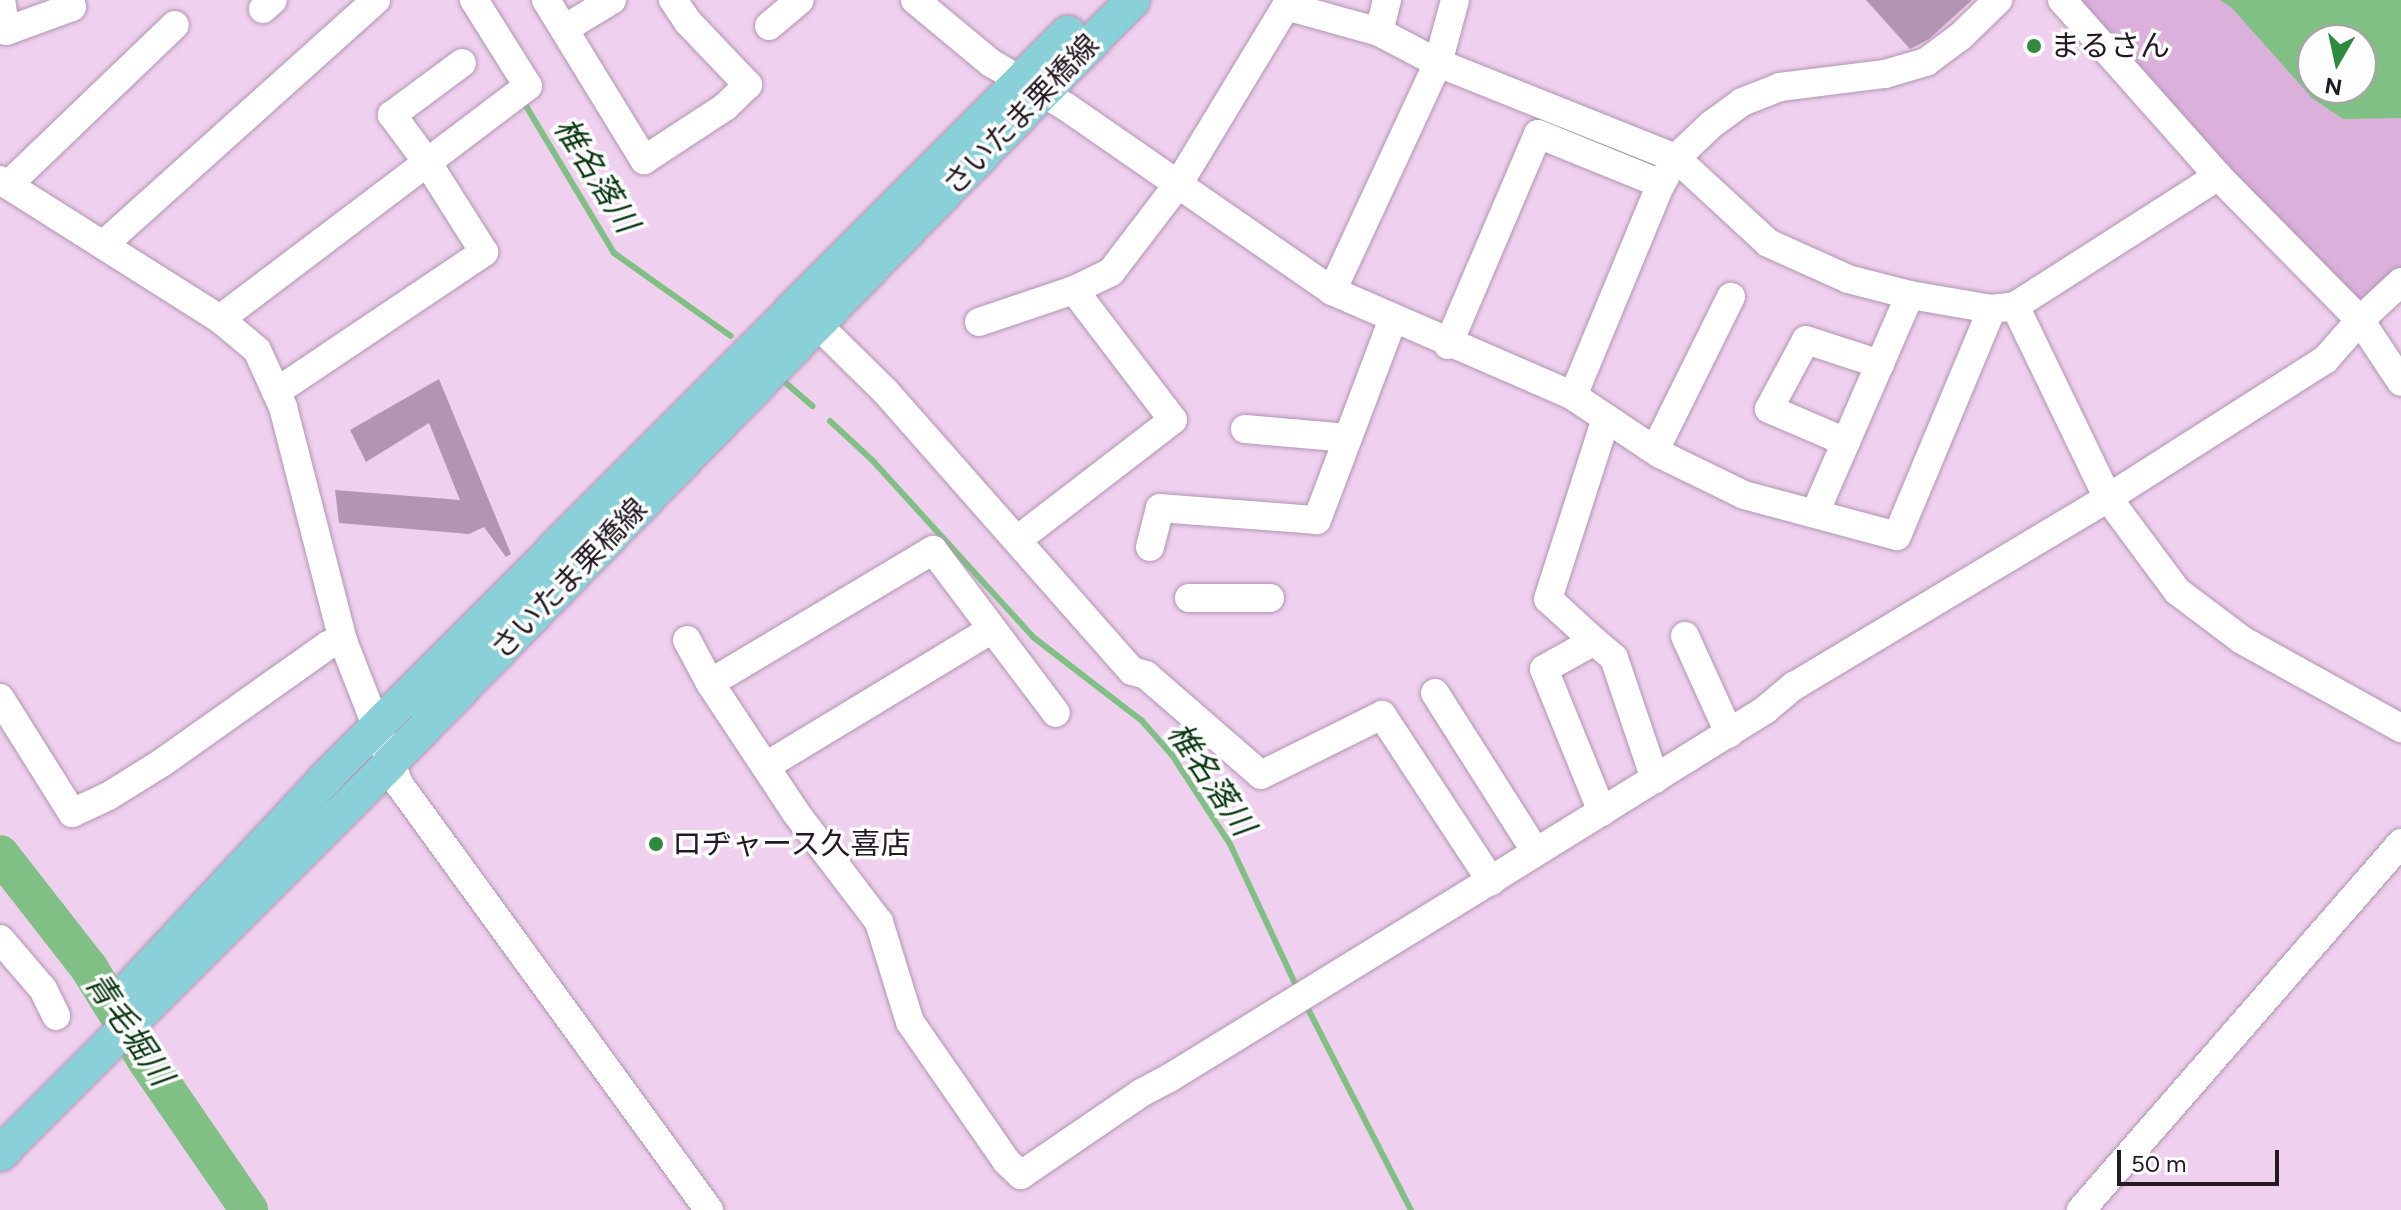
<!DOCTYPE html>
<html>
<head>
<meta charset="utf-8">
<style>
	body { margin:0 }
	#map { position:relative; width:2401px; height:1210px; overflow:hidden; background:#efd1ef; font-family:Figtree,"Noto Sans JP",sans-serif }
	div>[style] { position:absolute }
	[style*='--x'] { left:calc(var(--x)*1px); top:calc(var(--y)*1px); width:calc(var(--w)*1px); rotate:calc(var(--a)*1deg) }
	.green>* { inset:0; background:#dbb1dc }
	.water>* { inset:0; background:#80c084 }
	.stream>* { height:6px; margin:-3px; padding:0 3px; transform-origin:3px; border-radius:3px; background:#80c084 }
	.river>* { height:38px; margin:-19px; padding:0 19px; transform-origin:19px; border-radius:19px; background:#80c084 }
	.building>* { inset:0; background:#b195b1 }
	.roads { filter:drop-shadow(0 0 2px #b195b1) drop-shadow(0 0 2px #b195b1) }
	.minor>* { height:28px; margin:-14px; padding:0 14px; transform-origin:14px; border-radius:14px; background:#fff }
	.major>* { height:34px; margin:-17px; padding:0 17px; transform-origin:17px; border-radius:17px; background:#8ad0d9 }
	.dots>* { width:22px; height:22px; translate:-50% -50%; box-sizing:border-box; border:4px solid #fdfdfd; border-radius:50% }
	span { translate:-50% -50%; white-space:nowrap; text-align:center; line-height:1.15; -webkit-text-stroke:7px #fdfdfd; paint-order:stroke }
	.poi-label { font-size:30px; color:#231923 }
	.left { translate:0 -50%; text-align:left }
	.street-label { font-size:30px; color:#231923 }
	.water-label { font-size:32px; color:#093811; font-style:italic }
	.north { position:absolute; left:2297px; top:24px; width:80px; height:80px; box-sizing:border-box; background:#fdfdfd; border:2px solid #a6a2a6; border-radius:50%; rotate:189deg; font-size:22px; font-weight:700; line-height:32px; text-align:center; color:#231923 }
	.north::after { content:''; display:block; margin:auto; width:28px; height:36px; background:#2e8a3c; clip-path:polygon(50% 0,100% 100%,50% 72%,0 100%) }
	.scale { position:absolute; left:2117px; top:1150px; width:162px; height:36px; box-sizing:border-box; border:4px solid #231923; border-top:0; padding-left:10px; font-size:24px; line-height:28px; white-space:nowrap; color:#231923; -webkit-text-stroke:6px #fdfdfd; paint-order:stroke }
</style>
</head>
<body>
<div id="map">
	<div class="green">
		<div style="clip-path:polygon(evenodd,2062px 0,2401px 0,2401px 287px,2360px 320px,2062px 0,2313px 40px,2361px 40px,2361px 88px,2313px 88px,2313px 40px)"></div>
	</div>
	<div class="water">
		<div style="clip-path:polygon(evenodd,2220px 0,2401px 0,2401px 118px,2343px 119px,2312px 98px,2231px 7px,2220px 0,2313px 40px,2361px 40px,2361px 88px,2313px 88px,2313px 40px)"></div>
	</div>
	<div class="stream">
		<div style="--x:523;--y:101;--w:177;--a:59.1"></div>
		<div style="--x:614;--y:253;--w:143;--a:35.4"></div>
		<div style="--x:786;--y:383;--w:35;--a:41"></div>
		<div style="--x:830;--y:421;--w:59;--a:42.9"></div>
		<div style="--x:873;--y:461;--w:238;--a:47.7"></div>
		<div style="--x:1033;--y:637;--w:138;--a:37.6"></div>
		<div style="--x:1142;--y:721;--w:45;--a:48.6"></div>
		<div style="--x:1172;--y:755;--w:106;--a:56.9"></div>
		<div style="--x:1230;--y:844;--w:161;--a:65"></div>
		<div style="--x:1305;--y:1003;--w:233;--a:62.9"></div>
	</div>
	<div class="river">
		<div style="--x:0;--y:854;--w:145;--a:52"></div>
		<div style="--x:89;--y:968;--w:108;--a:58.2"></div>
		<div style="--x:146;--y:1060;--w:182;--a:55.5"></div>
	</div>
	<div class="building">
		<div style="clip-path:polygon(1866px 0,1972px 0,1929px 39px,1910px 49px)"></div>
		<div style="clip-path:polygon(439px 379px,511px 554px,506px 557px,484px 527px,469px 534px,339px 523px,335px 490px,460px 500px,429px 423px,366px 462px,350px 430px)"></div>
	</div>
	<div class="roads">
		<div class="minor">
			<div style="--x:1;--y:0;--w:31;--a:81"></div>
			<div style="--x:6;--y:31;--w:70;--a:-20"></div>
			<div style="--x:72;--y:7;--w:7;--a:-106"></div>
			<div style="--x:546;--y:0;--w:188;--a:58.5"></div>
			<div style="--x:644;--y:160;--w:97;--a:-33.2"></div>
			<div style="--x:725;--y:107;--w:32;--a:-44"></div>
			<div style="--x:748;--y:85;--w:87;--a:-133.6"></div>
			<div style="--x:688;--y:22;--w:27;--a:-124"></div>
			<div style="--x:915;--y:0;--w:99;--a:39.7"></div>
			<div style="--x:991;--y:63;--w:86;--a:30.2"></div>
			<div style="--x:1065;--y:106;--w:325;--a:34.7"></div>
			<div style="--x:1332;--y:291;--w:263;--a:23.5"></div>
			<div style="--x:1573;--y:396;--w:105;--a:33.7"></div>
			<div style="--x:1660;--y:454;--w:93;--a:26"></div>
			<div style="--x:1744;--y:495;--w:158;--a:15"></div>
			<div style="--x:1897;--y:536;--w:246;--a:-67.3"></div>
			<div style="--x:2062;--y:0;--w:235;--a:48.4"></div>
			<div style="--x:2218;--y:176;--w:202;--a:45.4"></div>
			<div style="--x:2360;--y:320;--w:74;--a:56.5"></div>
			<div style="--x:263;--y:9;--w:13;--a:-42"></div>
			<div style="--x:769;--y:26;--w:40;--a:-40"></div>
			<div style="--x:564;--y:29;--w:56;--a:-31.1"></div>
			<div style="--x:1379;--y:32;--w:33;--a:-76"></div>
			<div style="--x:0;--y:180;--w:260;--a:32.3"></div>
			<div style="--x:220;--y:319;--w:48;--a:40"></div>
			<div style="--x:257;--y:350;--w:63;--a:65.5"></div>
			<div style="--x:283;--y:407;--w:242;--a:75.6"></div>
			<div style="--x:343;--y:641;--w:154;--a:68.6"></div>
			<div style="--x:399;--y:784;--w:527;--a:53.96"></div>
			<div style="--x:8;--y:185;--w:231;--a:-43.8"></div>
			<div style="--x:103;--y:245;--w:367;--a:-41.9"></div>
			<div style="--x:1074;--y:290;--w:41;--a:-25.9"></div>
			<div style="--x:1111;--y:272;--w:112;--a:-52.6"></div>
			<div style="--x:1179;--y:183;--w:207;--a:-58.8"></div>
			<div style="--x:1286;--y:6;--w:97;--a:15.6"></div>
			<div style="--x:1379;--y:32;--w:67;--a:27.7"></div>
			<div style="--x:1438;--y:63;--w:256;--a:21.8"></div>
			<div style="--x:1676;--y:158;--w:125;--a:42.7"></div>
			<div style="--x:1768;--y:243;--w:88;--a:24.2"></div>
			<div style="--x:1848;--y:279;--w:64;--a:14.5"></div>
			<div style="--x:1910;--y:295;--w:83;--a:9.7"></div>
			<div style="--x:1992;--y:309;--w:23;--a:-7"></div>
			<div style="--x:2015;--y:306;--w:241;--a:-32.6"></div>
			<div style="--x:1332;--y:291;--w:251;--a:-65.1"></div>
			<div style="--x:1438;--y:63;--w:65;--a:-74.9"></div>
			<div style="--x:2015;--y:306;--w:213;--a:64.2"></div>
			<div style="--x:2108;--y:498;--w:116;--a:53.4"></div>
			<div style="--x:2177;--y:591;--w:81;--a:37"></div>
			<div style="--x:2242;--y:640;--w:182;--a:29"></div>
			<div style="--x:220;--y:319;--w:386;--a:-37.1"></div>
			<div style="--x:528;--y:86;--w:102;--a:-122.1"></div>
			<div style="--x:979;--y:322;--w:100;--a:-18.6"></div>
			<div style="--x:1074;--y:290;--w:163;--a:52.7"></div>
			<div style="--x:1173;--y:420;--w:197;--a:142.4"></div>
			<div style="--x:817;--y:324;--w:95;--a:44.6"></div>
			<div style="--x:885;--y:391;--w:373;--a:48.6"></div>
			<div style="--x:1132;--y:671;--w:15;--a:16"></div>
			<div style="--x:1146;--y:675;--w:152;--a:41"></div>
			<div style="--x:1261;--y:775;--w:135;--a:-26.4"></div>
			<div style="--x:1382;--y:715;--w:199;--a:56.7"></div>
			<div style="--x:1448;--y:345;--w:229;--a:-66.9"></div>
			<div style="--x:1538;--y:134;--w:133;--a:22.1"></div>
			<div style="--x:276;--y:392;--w:251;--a:-33.9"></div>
			<div style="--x:484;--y:252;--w:107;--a:-122.3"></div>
			<div style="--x:427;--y:162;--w:59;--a:-126.7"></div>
			<div style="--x:392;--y:115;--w:87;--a:-36.6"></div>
			<div style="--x:1573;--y:396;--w:230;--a:-67.5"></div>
			<div style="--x:1661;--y:184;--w:30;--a:-60"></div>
			<div style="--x:1676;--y:158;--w:50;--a:-43.4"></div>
			<div style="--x:1712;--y:124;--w:37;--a:-36"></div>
			<div style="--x:1742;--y:102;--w:41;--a:-21.5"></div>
			<div style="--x:1780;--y:87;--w:106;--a:-7.1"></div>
			<div style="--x:1885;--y:74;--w:43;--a:-16.3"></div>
			<div style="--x:1926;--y:62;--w:44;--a:-36.6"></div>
			<div style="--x:1961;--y:36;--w:52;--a:-44.2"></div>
			<div style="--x:1245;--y:429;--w:103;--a:5"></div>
			<div style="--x:1846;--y:442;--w:84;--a:-156.8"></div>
			<div style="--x:1769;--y:409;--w:78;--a:-61.8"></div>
			<div style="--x:1806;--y:340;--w:78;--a:18"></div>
			<div style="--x:1655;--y:450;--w:171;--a:-63.6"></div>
			<div style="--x:1815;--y:513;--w:238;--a:-66.5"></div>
			<div style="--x:1150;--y:547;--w:40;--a:-75.6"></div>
			<div style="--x:1160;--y:508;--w:157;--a:4.4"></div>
			<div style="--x:1317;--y:520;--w:215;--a:-69.3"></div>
			<div style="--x:1189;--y:598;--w:81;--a:0"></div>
			<div style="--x:1685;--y:636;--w:107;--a:65.6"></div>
			<div style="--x:687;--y:640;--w:49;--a:61.9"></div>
			<div style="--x:710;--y:683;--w:156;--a:56.5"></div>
			<div style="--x:796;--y:813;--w:137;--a:52.7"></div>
			<div style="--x:879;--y:922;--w:105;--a:72.8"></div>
			<div style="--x:910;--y:1022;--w:170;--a:55.3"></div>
			<div style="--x:1007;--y:1162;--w:19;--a:43"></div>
			<div style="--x:1021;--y:1175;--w:145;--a:-34.3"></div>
			<div style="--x:1141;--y:1093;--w:34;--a:-28"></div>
			<div style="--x:1171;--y:1077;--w:382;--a:-31.6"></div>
			<div style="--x:1496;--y:877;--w:317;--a:-31.8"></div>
			<div style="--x:1765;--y:710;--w:38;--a:-40"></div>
			<div style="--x:1794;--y:686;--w:366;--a:-30.9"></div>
			<div style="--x:2108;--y:498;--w:257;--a:-32.5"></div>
			<div style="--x:2325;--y:360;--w:53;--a:-48.8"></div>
			<div style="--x:2360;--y:320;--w:56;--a:-42.8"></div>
			<div style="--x:1594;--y:641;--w:26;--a:40"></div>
			<div style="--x:1614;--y:658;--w:128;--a:71.3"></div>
			<div style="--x:710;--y:683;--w:260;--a:-30.8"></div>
			<div style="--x:933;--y:550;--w:204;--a:53"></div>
			<div style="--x:1435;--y:693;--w:188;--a:57.6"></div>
			<div style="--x:0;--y:698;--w:136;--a:57.9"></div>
			<div style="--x:72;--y:813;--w:38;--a:-25"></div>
			<div style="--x:107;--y:797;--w:66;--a:-32"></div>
			<div style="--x:163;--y:762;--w:202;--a:-35.3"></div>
			<div style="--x:328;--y:645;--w:16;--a:-15"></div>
			<div style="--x:766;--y:766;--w:264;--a:-31.2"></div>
			<div style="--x:1602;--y:812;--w:154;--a:-112.1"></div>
			<div style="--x:1544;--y:669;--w:57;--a:-29.2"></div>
			<div style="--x:1594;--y:641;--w:62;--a:-137.6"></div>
			<div style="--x:1548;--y:599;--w:190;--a:-72.2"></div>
			<div style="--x:0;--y:939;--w:66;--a:49.3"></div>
			<div style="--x:43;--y:989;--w:30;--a:64"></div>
			<div style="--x:2081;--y:1210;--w:487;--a:-48.9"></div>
		</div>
		<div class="major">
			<div style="--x:124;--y:994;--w:294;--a:-46.9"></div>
			<div style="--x:325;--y:779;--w:1053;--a:-45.12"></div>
			<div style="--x:0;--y:1154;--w:551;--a:-45.07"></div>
			<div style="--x:389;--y:764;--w:1066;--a:-45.76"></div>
		</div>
	</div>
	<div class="dots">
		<div style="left:2034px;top:46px;background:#2e8a3c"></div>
		<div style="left:656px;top:844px;background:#2e8a3c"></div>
	</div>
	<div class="poi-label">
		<span class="left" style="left:2050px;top:46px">まるさん</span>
		<span class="left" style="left:672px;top:844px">ロヂャース久喜店</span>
	</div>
	<div class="street-label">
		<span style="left:1021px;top:115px;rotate:-46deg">さいたま栗橋線</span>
		<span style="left:569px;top:579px;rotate:-46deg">さいたま栗橋線</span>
	</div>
	<div class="water-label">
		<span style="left:596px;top:175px;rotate:58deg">椎名落川</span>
		<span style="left:1211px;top:779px;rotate:56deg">椎名落川</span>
		<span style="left:129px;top:1029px;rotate:56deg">青毛堀川</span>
	</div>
	<div class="north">N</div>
	<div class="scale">50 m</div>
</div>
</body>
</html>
